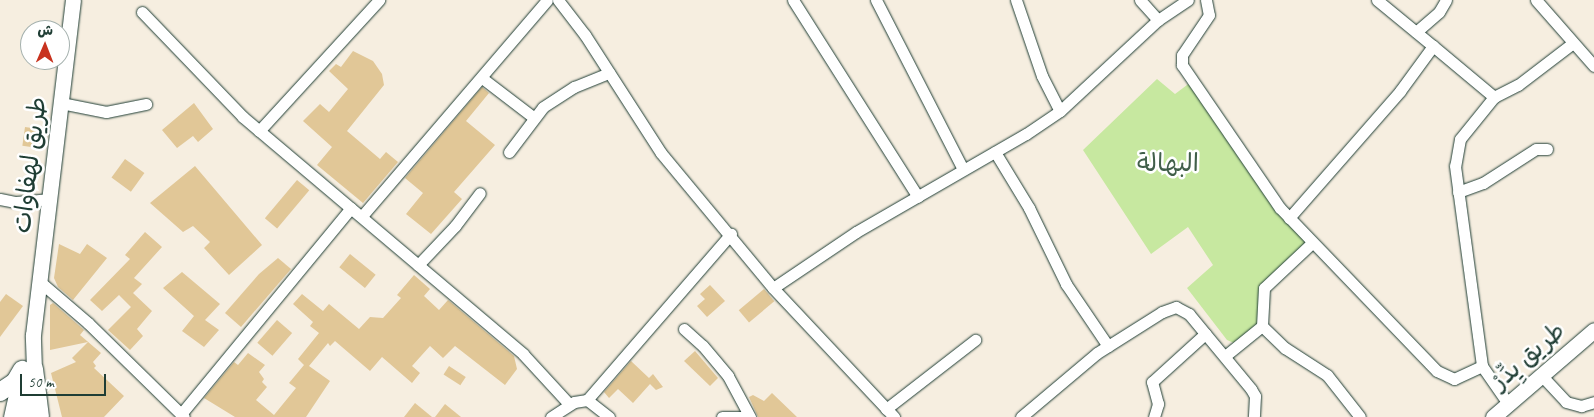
<!DOCTYPE html>
<html>
<head>
<meta charset="utf-8">
<style>
	body { margin:0 }
	#map { position:relative; width:1594px; height:417px; overflow:hidden; background:#f6eee0; font-family:Caveat,"Playpen Sans Arabic",sans-serif }
	div>[style] { position:absolute }
	[style*='--x'] { left:calc(var(--x)*1px); top:calc(var(--y)*1px); width:calc(var(--w)*1px); rotate:calc(var(--a)*1deg) }
	.green>* { inset:0; background:#c7e8a0 }
	.building>* { inset:0; background:#e1c797; transform-origin:0 0 }
	.roads { filter:drop-shadow(0 0 1px #1f3d34) drop-shadow(0 0 1px #1f3d34) }
	.street>* { height:11px; margin:-5.5px; padding:0 5.5px; transform-origin:5.5px; border-radius:5.5px; background:#fff }
	.secondary>* { height:15px; margin:-7.5px; padding:0 7.5px; transform-origin:7.5px; border-radius:7.5px; background:#fff }
	.primary>* { height:18px; margin:-9px; padding:0 9px; transform-origin:9px; border-radius:9px; background:#fff }
	span { translate:-50% -50%; white-space:nowrap; text-align:center; line-height:1.15; -webkit-text-stroke:5px #fff; paint-order:stroke }
	.park-label { font-size:25px; color:#415f4a }
	.street-label { font-size:25px; color:#1f3d34 }
	.north { position:absolute; left:20px; top:20px; width:50px; height:50px; box-sizing:border-box; background:#fff; border:1px solid #a5b1ae; border-radius:50%; rotate:1deg; font-size:14px; font-weight:700; line-height:20px; text-align:center; color:#1f3d34 }
	.north::after { content:''; display:block; margin:auto; width:18px; height:22px; background:#c8321e; clip-path:polygon(50% 0,100% 100%,50% 72%,0 100%) }
	.scale { position:absolute; left:20px; top:374px; width:86px; height:22px; box-sizing:border-box; border:2px solid #1f3d34; border-top:0; padding-left:6px; font-size:15px; line-height:18px; white-space:nowrap; color:#1f3d34; -webkit-text-stroke:4px #fff; paint-order:stroke }
</style>
</head>
<body>
<div id="map">
	<div class="green">
		<div style="clip-path:polygon(1157px 79px,1175px 94px,1191px 82px,1305px 241px,1304px 246px,1269px 280px,1259px 322px,1234px 343px,1227px 340px,1187px 288px,1213px 265px,1188px 227px,1151px 254px,1083px 150px)"></div>
	</div>
	<div class="building">
		<div style="clip-path:polygon(353px 51px,373px 61px,382px 74px,384px 85px,347px 131px,380px 159px,386px 152px,398px 162px,363px 203px,317px 165px,332px 147px,303px 121px,320px 104px,329px 112px,348px 89px,329px 71px,336px 64px,341px 67px)"></div>
		<div style="clip-path:polygon(482px 87px,489px 93px,466px 121px,495px 145px,454px 192px,462px 199px,431px 234px,406px 214px,423px 193px,405px 178px)"></div>
		<div style="clip-path:polygon(194px 103px,213px 129px,198px 142px,193px 136px,177px 148px,162px 130px)"></div>
		<div style="left:25px;top:127px;width:21px;height:19px;rotate:8deg"></div>
		<div style="left:125px;top:159px;width:24px;height:23px;rotate:36deg"></div>
		<div style="clip-path:polygon(195px 166px,262px 245px,229px 275px,204px 248px,210px 242px,193px 226px,183px 232px,150px 203px)"></div>
		<div style="left:297px;top:180px;width:16px;height:50px;rotate:40deg"></div>
		<div style="clip-path:polygon(145px 232px,162px 247px,134px 278px,142px 284px,133px 293px,152px 311px,137px 329px,143px 336px,130px 350px,108px 330px,131px 307px,119px 295px,102px 311px,90px 300px,130px 259px,125px 255px)"></div>
		<div style="clip-path:polygon(59px 244px,80px 254px,87px 244px,107px 258px,73px 300px,58px 287px,54px 278px)"></div>
		<div style="left:350px;top:254px;width:33px;height:17px;rotate:39deg"></div>
		<div style="clip-path:polygon(278px 258px,291px 269px,241px 327px,225px 313px,259px 274px)"></div>
		<div style="clip-path:polygon(182px 272px,220px 304px,205px 320px,219px 330px,204px 347px,182px 331px,194px 316px,163px 288px)"></div>
		<div style="clip-path:polygon(414px 275px,430px 289px,424px 296px,439px 310px,448px 300px,514px 356px,517px 369px,505px 385px,455px 346px,443px 358px,430px 346px,412px 366px,420px 373px,412px 383px,382px 357px,370px 371px,335px 341px,330px 346px,328px 343px,309px 366px,330px 381px,306px 417px,235px 417px,204px 398px,234px 362px,238px 365px,248px 353px,265px 365px,259px 372px,264px 379px,262px 382px,267px 387px,256px 400px,274px 415px,296px 388px,289px 383px,304px 365px,298px 359px,319px 333px,310px 326px,313px 322px,293px 304px,302px 294px,323px 311px,329px 304px,359px 329px,370px 317px,383px 318px,401px 298px,397px 295px)"></div>
		<div style="clip-path:polygon(710px 285px,725px 301px,707px 317px,697px 306px,705px 299px,700px 294px)"></div>
		<div style="left:764px;top:289px;width:16px;height:33px;rotate:50deg"></div>
		<div style="clip-path:polygon(6px 294px,23px 306px,0 337px,0 302px)"></div>
		<div style="clip-path:polygon(53px 303px,84px 330px,80px 335px,101px 353px,93px 362px,96px 366px,94px 368px,124px 396px,104px 417px,62px 417px,51px 373px,76px 362px,72px 358px,88px 342px,50px 350px,50px 305px)"></div>
		<div style="left:277px;top:320px;width:20px;height:30px;rotate:41deg"></div>
		<div style="clip-path:polygon(695px 351px,718px 378px,710px 386px,684px 361px)"></div>
		<div style="clip-path:polygon(631px 361px,649px 378px,653px 374px,663px 387px,656px 390px,650px 384px,633px 403px,618px 389px,609px 398px,604px 392px)"></div>
		<div style="left:449px;top:366px;width:20px;height:10px;rotate:33deg"></div>
		<div style="clip-path:polygon(772px 393px,797px 417px,758px 417px,749px 397px,753px 395px,764px 401px)"></div>
		<div style="clip-path:polygon(415px 403px,432px 417px,404px 417px)"></div>
		<div style="clip-path:polygon(445px 404px,461px 417px,435px 417px)"></div>
	</div>
	<div class="roads">
		<div class="street">
			<div style="--x:558;--y:0;--w:44;--a:52.4"></div>
			<div style="--x:585;--y:35;--w:140;--a:57.2"></div>
			<div style="--x:661;--y:153;--w:175;--a:50.3"></div>
			<div style="--x:773;--y:288;--w:177;--a:46.8"></div>
			<div style="--x:793;--y:0;--w:233;--a:57.6"></div>
			<div style="--x:876;--y:0;--w:190;--a:62.8"></div>
			<div style="--x:1016;--y:0;--w:80;--a:71.1"></div>
			<div style="--x:1042;--y:76;--w:39;--a:63"></div>
			<div style="--x:1140;--y:0;--w:27;--a:48"></div>
			<div style="--x:1206;--y:0;--w:15;--a:79"></div>
			<div style="--x:1209;--y:15;--w:48;--a:124"></div>
			<div style="--x:1182;--y:55;--w:10;--a:90"></div>
			<div style="--x:1182;--y:65;--w:173;--a:55.6"></div>
			<div style="--x:1280;--y:208;--w:226;--a:46.1"></div>
			<div style="--x:1437;--y:371;--w:19;--a:25"></div>
			<div style="--x:1454;--y:379;--w:31;--a:-25"></div>
			<div style="--x:1482;--y:366;--w:47;--a:55.3"></div>
			<div style="--x:1377;--y:0;--w:72;--a:39.4"></div>
			<div style="--x:1536;--y:0;--w:88;--a:48.7"></div>
			<div style="--x:142;--y:12;--w:146;--a:46.1"></div>
			<div style="--x:243;--y:117;--w:367;--a:40.2"></div>
			<div style="--x:523;--y:354;--w:68;--a:47.4"></div>
			<div style="--x:1416;--y:32;--w:30;--a:-41"></div>
			<div style="--x:1439;--y:12;--w:14;--a:-60"></div>
			<div style="--x:482;--y:78;--w:64;--a:37.4"></div>
			<div style="--x:1494;--y:97;--w:27;--a:-27"></div>
			<div style="--x:1518;--y:85;--w:69;--a:-37.4"></div>
			<div style="--x:61;--y:103;--w:46;--a:11.3"></div>
			<div style="--x:106;--y:112;--w:41;--a:-11.3"></div>
			<div style="--x:259;--y:131;--w:178;--a:-47.5"></div>
			<div style="--x:509;--y:152;--w:56;--a:-52.9"></div>
			<div style="--x:543;--y:107;--w:37;--a:-33"></div>
			<div style="--x:574;--y:87;--w:38;--a:-22"></div>
			<div style="--x:995;--y:152;--w:66;--a:58.7"></div>
			<div style="--x:1029;--y:208;--w:85;--a:64"></div>
			<div style="--x:1066;--y:284;--w:75;--a:55.9"></div>
			<div style="--x:1458;--y:192;--w:27;--a:-20"></div>
			<div style="--x:1483;--y:183;--w:63;--a:-32.7"></div>
			<div style="--x:1536;--y:149;--w:11;--a:0"></div>
			<div style="--x:0;--y:199;--w:16;--a:11"></div>
			<div style="--x:16;--y:202;--w:35;--a:-5"></div>
			<div style="--x:362;--y:216;--w:284;--a:-49.4"></div>
			<div style="--x:1289;--y:218;--w:169;--a:-48.8"></div>
			<div style="--x:1400;--y:91;--w:56;--a:-53.7"></div>
			<div style="--x:1433;--y:46;--w:80;--a:39.9"></div>
			<div style="--x:1494;--y:97;--w:54;--a:129"></div>
			<div style="--x:1460;--y:139;--w:27;--a:100"></div>
			<div style="--x:1455;--y:166;--w:202;--a:82.3"></div>
			<div style="--x:418;--y:265;--w:54;--a:-46.5"></div>
			<div style="--x:455;--y:226;--w:41;--a:-52.9"></div>
			<div style="--x:39;--y:281;--w:65;--a:40.6"></div>
			<div style="--x:88;--y:323;--w:134;--a:44.4"></div>
			<div style="--x:773;--y:288;--w:100;--a:-34"></div>
			<div style="--x:856;--y:232;--w:196;--a:-30"></div>
			<div style="--x:1026;--y:134;--w:41;--a:-34.1"></div>
			<div style="--x:1060;--y:111;--w:134;--a:-42.9"></div>
			<div style="--x:1158;--y:20;--w:36;--a:-34"></div>
			<div style="--x:1262;--y:326;--w:38;--a:-87"></div>
			<div style="--x:1264;--y:288;--w:66;--a:-43.2"></div>
			<div style="--x:684;--y:329;--w:25;--a:42"></div>
			<div style="--x:703;--y:346;--w:39;--a:50"></div>
			<div style="--x:728;--y:376;--w:47;--a:61.8"></div>
			<div style="--x:1225;--y:356;--w:48;--a:-39"></div>
			<div style="--x:1262;--y:326;--w:32;--a:44"></div>
			<div style="--x:1285;--y:348;--w:50;--a:32.7"></div>
			<div style="--x:1327;--y:375;--w:53;--a:51.8"></div>
			<div style="--x:1542;--y:376;--w:35;--a:47"></div>
			<div style="--x:1566;--y:402;--w:16;--a:15"></div>
			<div style="--x:1581;--y:406;--w:14;--a:-17"></div>
			<div style="--x:886;--y:409;--w:113;--a:-37.8"></div>
			<div style="--x:181;--y:414;--w:267;--a:-50.5"></div>
			<div style="--x:551;--y:417;--w:27;--a:-33"></div>
			<div style="--x:574;--y:402;--w:13;--a:-9"></div>
			<div style="--x:609;--y:417;--w:28;--a:-142"></div>
			<div style="--x:587;--y:400;--w:220;--a:-49.1"></div>
			<div style="--x:722;--y:417;--w:24;--a:0"></div>
			<div style="--x:1021;--y:417;--w:99;--a:-40.1"></div>
			<div style="--x:1097;--y:353;--w:77;--a:-32.2"></div>
			<div style="--x:1162;--y:312;--w:15;--a:-20"></div>
			<div style="--x:1176;--y:307;--w:15;--a:28"></div>
			<div style="--x:1189;--y:314;--w:97;--a:50.4"></div>
			<div style="--x:1251;--y:389;--w:8;--a:60"></div>
			<div style="--x:1255;--y:396;--w:21;--a:93"></div>
			<div style="--x:1154;--y:417;--w:14;--a:-73"></div>
			<div style="--x:1158;--y:404;--w:23;--a:-105"></div>
			<div style="--x:1152;--y:382;--w:72;--a:-42.2"></div>
		</div>
		<div class="secondary">
			<div style="--x:11;--y:417;--w:46;--a:-77.5"></div>
			<div style="--x:24;--y:417;--w:49;--a:-78.2"></div>
			<div style="--x:34;--y:369;--w:34;--a:-92"></div>
			<div style="--x:33;--y:335;--w:337;--a:-83.2"></div>
			<div style="--x:1493;--y:417;--w:133;--a:-40.7"></div>
		</div>
		<div class="primary">
			<div style="--x:34;--y:369;--w:48;--a:82.9"></div>
			<div style="--x:0;--y:392;--w:18;--a:-34"></div>
			<div style="--x:15;--y:382;--w:14;--a:-60"></div>
		</div>
	</div>
	<div class="park-label">
		<span style="left:1168px;top:163px">البهالة</span>
	</div>
	<div class="street-label">
		<span style="left:30px;top:165px;rotate:-83deg">طريق لهفاوات</span>
		<span style="left:1528px;top:356px;rotate:-41deg">طريق يِدِّرْ</span>
	</div>
	<div class="north">ش</div>
	<div class="scale">50 m</div>
</div>
</body>
</html>
